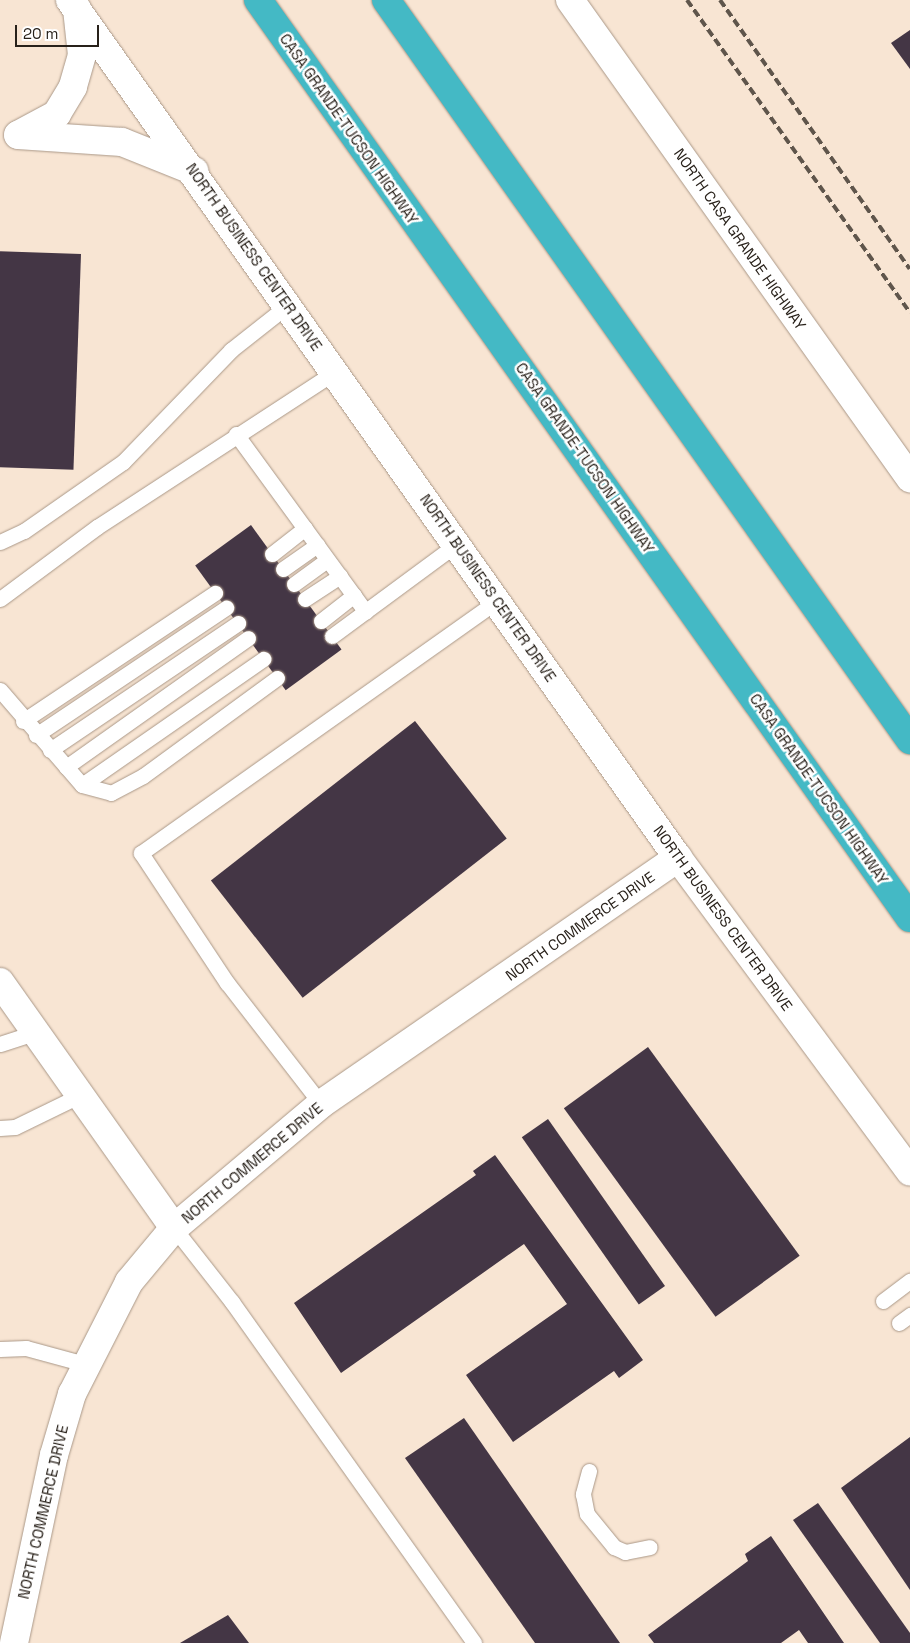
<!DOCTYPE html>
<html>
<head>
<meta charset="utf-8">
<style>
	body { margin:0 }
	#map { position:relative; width:910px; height:1643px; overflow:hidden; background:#f8e5d3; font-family:"Space Grotesk",sans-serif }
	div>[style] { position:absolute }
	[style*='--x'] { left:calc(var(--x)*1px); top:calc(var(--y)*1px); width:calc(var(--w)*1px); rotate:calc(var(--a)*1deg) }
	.building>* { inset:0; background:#443645; transform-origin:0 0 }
	.roads { filter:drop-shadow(0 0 1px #aa9888) drop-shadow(0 0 1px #aa9888) }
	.service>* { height:15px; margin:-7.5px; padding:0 7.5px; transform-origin:7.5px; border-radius:7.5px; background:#fff }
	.minor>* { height:28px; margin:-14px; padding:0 14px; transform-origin:14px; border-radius:14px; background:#fff }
	.secondary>* { height:28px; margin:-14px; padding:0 14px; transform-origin:14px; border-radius:14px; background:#fff }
	.motorway>* { height:28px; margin:-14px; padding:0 14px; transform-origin:14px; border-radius:14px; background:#44b9c5 }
	.rail>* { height:4px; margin-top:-2px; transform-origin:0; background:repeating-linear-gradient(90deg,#5f554b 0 8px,transparent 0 12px) }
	span { translate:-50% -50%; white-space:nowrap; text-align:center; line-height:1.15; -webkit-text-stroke:5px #fff; paint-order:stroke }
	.street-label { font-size:15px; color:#28211a }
	.scale { position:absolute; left:15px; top:25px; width:84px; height:22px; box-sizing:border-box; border:2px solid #28211a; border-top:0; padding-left:6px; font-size:15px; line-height:18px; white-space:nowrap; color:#28211a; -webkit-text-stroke:4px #fff; paint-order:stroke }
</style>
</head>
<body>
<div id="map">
	<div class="building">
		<div style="clip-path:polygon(910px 30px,910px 69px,891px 43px)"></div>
		<div style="left:81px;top:254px;width:216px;height:81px;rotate:92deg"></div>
		<div style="left:251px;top:525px;width:154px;height:69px;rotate:54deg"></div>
		<div style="left:415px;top:721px;width:149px;height:259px;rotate:52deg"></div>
		<div style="left:648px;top:1047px;width:258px;height:104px;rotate:54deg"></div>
		<div style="left:548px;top:1119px;width:204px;height:32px;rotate:55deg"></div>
		<div style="clip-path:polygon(495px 1155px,643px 1360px,619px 1378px,614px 1371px,513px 1442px,466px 1375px,567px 1304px,524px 1244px,341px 1373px,294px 1303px,476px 1175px,473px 1171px)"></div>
		<div style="clip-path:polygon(464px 1418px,620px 1643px,535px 1643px,405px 1458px)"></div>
		<div style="clip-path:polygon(910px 1437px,910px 1590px,841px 1488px)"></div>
		<div style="clip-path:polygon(818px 1503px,910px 1633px,910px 1643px,880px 1643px,793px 1520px)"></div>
		<div style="clip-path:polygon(771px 1536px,844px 1643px,808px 1643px,799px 1630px,781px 1643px,654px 1643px,648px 1635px,748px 1561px,745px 1554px)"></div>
		<div style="clip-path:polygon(228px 1615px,249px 1643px,180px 1643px)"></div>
	</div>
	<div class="roads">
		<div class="service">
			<div style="--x:236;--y:434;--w:220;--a:53.9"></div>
			<div style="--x:0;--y:542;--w:26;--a:-25"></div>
			<div style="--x:24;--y:531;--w:121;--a:-34.9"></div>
			<div style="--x:123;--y:462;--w:156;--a:-46"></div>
			<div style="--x:231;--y:350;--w:73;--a:-38.3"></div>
			<div style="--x:272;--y:554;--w:42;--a:-38.2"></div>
			<div style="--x:283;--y:569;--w:42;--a:-35.2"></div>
			<div style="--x:294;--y:584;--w:41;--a:-36"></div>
			<div style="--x:0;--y:599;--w:121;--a:-36.6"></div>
			<div style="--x:97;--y:527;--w:284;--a:-33.1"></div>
			<div style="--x:305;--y:599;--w:42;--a:-33.3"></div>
			<div style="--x:321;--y:621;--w:42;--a:-38.2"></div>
			<div style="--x:332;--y:636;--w:155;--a:-36.4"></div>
			<div style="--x:0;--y:690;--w:125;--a:49.2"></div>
			<div style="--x:82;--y:785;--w:30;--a:15"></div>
			<div style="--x:111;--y:793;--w:36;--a:-28"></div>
			<div style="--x:143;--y:776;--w:166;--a:-36.2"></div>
			<div style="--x:23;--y:721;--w:231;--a:-33.7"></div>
			<div style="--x:36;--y:735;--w:229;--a:-33.8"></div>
			<div style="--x:50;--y:750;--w:227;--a:-34"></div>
			<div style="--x:66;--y:767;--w:223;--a:-35.3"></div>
			<div style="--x:82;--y:785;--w:221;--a:-34.8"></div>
			<div style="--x:0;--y:1044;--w:38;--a:-18"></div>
			<div style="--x:321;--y:1104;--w:153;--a:-127.8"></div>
			<div style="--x:227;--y:983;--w:156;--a:-123.5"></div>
			<div style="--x:141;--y:853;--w:436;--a:-35.3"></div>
			<div style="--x:0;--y:1128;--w:15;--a:-4"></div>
			<div style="--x:15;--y:1127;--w:73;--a:-25.9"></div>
			<div style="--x:174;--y:1228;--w:94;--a:51.9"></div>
			<div style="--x:232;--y:1302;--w:418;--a:54.6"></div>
			<div style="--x:883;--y:1301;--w:34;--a:-37"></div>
			<div style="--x:899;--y:1323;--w:14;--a:-36"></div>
			<div style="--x:0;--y:1349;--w:26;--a:-2"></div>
			<div style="--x:26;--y:1348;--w:61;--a:15.2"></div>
			<div style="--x:589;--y:1471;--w:24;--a:105"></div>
			<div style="--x:583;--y:1494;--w:20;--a:79"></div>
			<div style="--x:587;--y:1514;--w:43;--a:50.7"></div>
			<div style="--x:614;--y:1547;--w:12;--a:24"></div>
			<div style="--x:625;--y:1552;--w:25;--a:-11"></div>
		</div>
		<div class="minor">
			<div style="--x:77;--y:9;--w:46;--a:83.8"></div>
			<div style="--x:82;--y:55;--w:33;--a:106"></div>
			<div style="--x:73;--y:87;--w:31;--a:121"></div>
			<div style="--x:57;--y:114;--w:44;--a:151.7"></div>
			<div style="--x:18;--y:135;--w:104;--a:3.9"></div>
			<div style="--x:122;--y:142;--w:78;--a:21.9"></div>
			<div style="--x:0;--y:982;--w:301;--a:54.7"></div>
			<div style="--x:14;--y:1643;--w:192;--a:-78"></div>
			<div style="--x:54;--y:1455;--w:64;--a:-73.6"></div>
			<div style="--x:72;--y:1394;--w:126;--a:-63"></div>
			<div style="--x:129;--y:1282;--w:70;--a:-50.2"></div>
			<div style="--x:174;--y:1228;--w:192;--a:-40.1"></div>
			<div style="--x:321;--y:1104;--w:434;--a:-34.6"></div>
		</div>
		<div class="secondary">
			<div style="--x:70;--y:0;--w:1052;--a:54.68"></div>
			<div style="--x:678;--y:858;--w:390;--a:53.5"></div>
			<div style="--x:570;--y:0;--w:587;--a:54.58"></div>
		</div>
		<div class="motorway">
			<div style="--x:258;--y:0;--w:1126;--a:54.62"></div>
			<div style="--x:386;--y:0;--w:907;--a:54.7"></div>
		</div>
	</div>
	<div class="rail">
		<div style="--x:687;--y:0;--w:384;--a:54.5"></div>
		<div style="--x:720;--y:0;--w:329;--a:54.8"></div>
	</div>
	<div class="street-label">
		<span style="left:349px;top:129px;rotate:55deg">CASA GRANDE-TUCSON HIGHWAY</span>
		<span style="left:740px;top:239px;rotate:55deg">NORTH CASA GRANDE HIGHWAY</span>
		<span style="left:254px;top:257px;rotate:55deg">NORTH BUSINESS CENTER DRIVE</span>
		<span style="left:585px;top:458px;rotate:55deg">CASA GRANDE-TUCSON HIGHWAY</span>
		<span style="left:488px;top:588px;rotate:55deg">NORTH BUSINESS CENTER DRIVE</span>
		<span style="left:819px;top:789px;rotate:55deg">CASA GRANDE-TUCSON HIGHWAY</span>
		<span style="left:723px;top:918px;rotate:54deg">NORTH BUSINESS CENTER DRIVE</span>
		<span style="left:580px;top:926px;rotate:-35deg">NORTH COMMERCE DRIVE</span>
		<span style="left:252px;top:1163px;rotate:-40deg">NORTH COMMERCE DRIVE</span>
		<span style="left:43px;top:1512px;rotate:-77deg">NORTH COMMERCE DRIVE</span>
	</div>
	<div class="scale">20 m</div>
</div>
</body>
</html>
